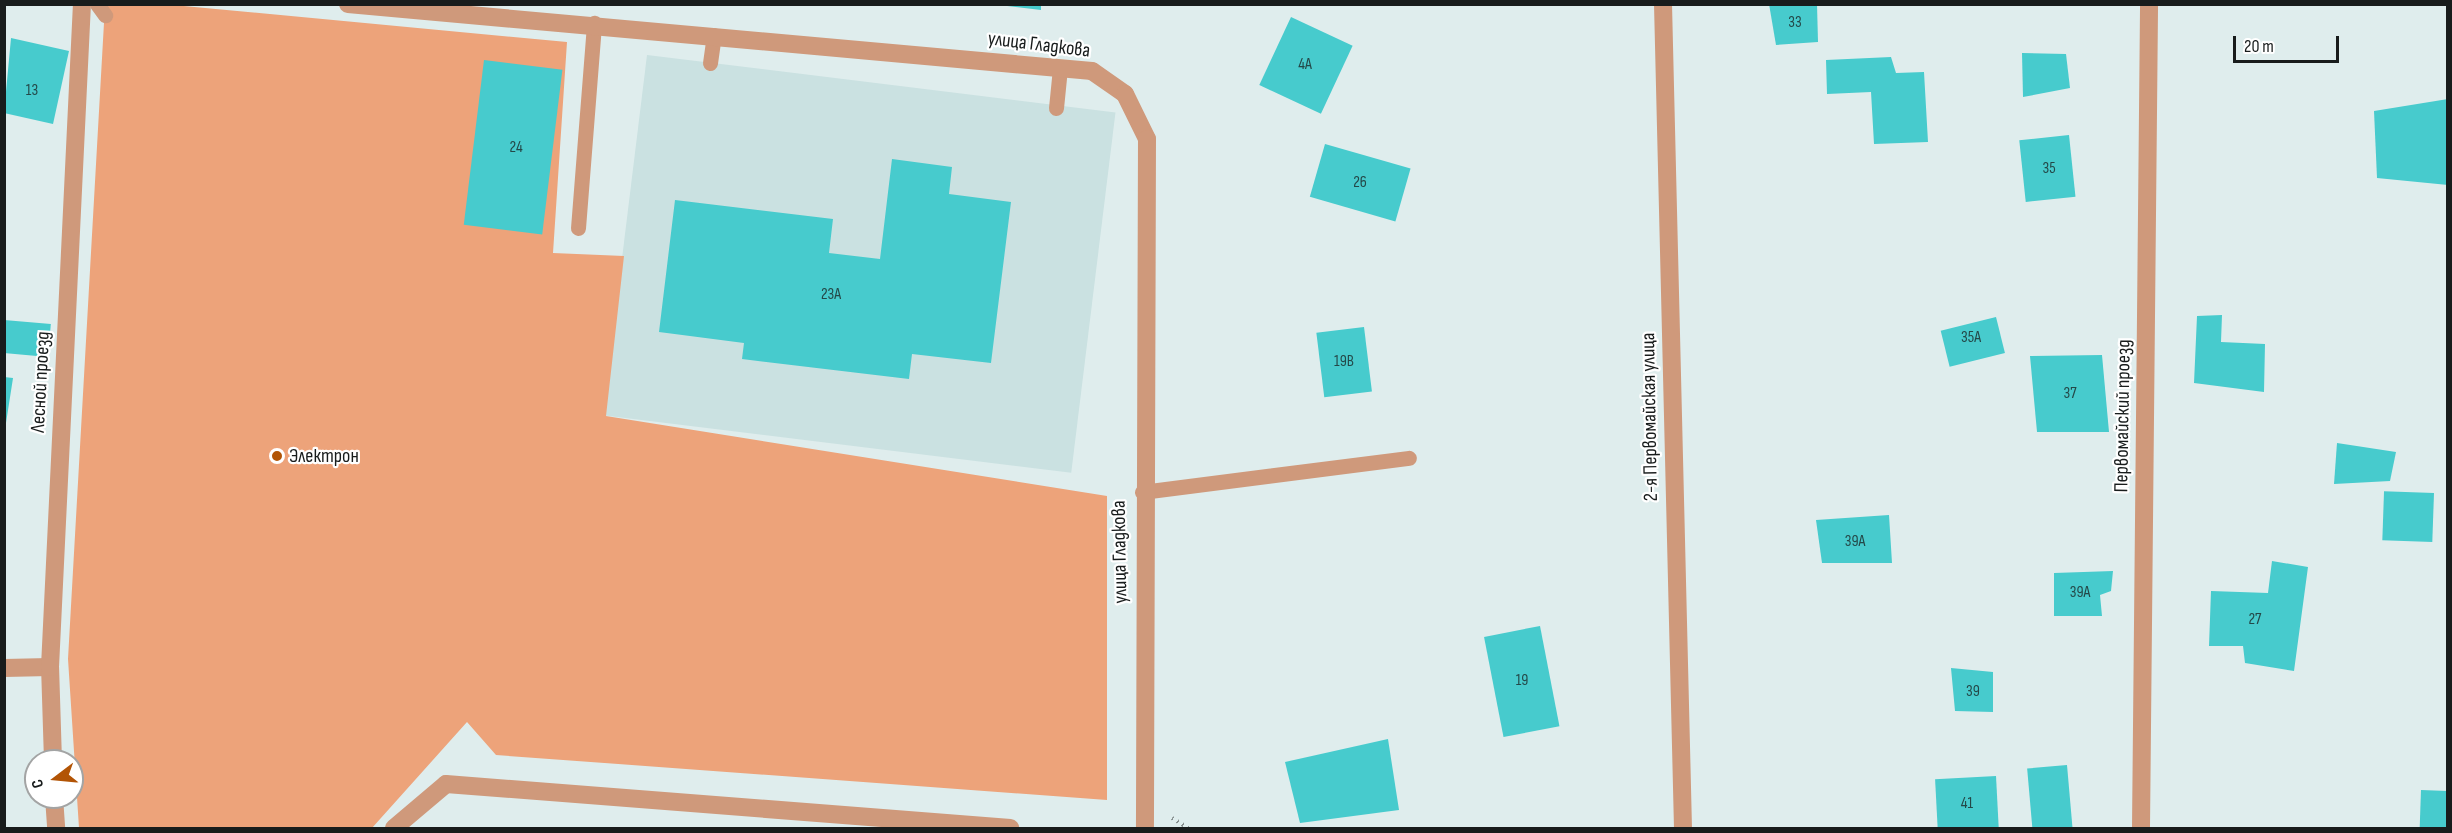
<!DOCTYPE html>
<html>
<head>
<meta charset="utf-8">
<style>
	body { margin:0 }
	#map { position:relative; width:2452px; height:833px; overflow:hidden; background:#dfeded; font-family:"Sofia Sans Condensed",sans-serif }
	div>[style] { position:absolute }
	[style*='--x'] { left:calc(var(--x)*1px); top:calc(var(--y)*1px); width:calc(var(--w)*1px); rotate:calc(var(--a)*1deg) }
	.built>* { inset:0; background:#cae1e1; transform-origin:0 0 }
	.green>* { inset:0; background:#eda37a }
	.building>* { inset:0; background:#47cbcd; transform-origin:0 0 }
	.path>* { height:4px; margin-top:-2px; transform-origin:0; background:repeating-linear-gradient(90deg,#868f8f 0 1.5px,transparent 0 6px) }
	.service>* { height:15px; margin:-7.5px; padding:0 7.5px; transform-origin:7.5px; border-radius:7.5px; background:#cf997b }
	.pedestrian>* { height:18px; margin:-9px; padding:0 9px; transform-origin:9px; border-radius:9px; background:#cf997b }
	.minor>* { height:18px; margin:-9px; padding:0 9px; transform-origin:9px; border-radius:9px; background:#cf997b }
	.dots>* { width:16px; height:16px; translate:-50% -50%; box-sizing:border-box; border:3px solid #fff; border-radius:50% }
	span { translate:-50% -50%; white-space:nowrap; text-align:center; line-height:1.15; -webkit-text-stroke:4.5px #fff; paint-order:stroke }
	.number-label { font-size:16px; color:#244848 }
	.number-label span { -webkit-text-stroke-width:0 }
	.street-label { font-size:20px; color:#181c1c }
	.poi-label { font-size:20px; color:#181c1c }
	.left { translate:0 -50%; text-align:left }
	.frame { position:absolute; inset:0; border:6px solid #181c1c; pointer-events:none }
	.north { position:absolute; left:24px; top:749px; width:60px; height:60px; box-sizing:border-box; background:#fff; border:2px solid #a3a4a4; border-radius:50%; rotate:254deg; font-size:16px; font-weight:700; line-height:24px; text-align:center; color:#181c1c }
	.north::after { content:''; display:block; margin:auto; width:21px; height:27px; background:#b25405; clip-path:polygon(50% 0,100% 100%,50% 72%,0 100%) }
	.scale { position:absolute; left:2233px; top:36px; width:106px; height:27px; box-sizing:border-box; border:3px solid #181c1c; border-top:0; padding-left:8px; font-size:18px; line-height:21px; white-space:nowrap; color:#181c1c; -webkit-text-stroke:4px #fff; paint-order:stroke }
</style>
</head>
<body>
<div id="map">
	<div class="built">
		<div style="left:647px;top:55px;width:472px;height:363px;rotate:7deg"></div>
	</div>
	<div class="green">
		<div style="clip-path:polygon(105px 5px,173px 5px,567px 42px,553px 253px,624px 256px,606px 416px,1107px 496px,1107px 800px,496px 755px,467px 722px,372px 828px,79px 828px,68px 659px)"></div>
	</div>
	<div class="building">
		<div style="clip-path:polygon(990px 4px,1041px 4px,1041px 10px)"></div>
		<div style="clip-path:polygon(1769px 4px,1817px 4px,1818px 42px,1776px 45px)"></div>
		<div style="left:1291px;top:17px;width:68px;height:75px;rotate:25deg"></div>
		<div style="clip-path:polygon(11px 38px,69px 51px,53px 124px,4px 113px)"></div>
		<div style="clip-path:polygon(2022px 53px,2066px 54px,2070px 88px,2023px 97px)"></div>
		<div style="clip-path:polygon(1891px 57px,1896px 73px,1924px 72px,1928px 142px,1874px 144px,1871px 92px,1827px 94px,1826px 60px)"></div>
		<div style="left:484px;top:60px;width:79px;height:166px;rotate:7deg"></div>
		<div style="clip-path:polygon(2448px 99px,2448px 185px,2377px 178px,2374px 111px)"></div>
		<div style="left:2069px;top:135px;width:62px;height:50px;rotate:84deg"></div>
		<div style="left:1325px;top:144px;width:89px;height:55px;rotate:16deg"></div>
		<div style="clip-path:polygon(892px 159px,952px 167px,949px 194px,1011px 202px,991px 363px,912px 354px,909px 379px,742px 359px,744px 343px,659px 332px,675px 200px,833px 219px,829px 253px,880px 259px)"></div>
		<div style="clip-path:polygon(2222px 315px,2221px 342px,2265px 344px,2264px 392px,2194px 383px,2197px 316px)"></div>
		<div style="left:1996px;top:317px;width:37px;height:57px;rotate:76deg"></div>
		<div style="left:4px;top:320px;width:47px;height:33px;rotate:5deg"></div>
		<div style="left:1364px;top:327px;width:65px;height:48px;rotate:83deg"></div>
		<div style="clip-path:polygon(2102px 355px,2109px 432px,2037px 432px,2030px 356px)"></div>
		<div style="clip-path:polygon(4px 377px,13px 378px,6px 423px,4px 423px)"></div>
		<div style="clip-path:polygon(2337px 443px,2396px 452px,2390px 481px,2334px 484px)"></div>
		<div style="left:2434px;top:493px;width:49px;height:50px;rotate:92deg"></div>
		<div style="clip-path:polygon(1889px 515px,1892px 563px,1822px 563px,1816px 520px)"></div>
		<div style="clip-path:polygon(2272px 561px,2308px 567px,2294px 671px,2245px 663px,2243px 646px,2209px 646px,2211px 591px,2268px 593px)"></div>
		<div style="clip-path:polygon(2113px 571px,2111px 591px,2100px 595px,2102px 616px,2054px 616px,2054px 573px)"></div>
		<div style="left:1540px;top:626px;width:102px;height:57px;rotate:79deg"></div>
		<div style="clip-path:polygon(1951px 668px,1993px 672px,1993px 712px,1955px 711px)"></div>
		<div style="clip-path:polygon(1388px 739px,1399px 810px,1300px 823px,1285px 762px)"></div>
		<div style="left:2067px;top:765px;width:63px;height:40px;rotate:85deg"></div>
		<div style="left:1996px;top:776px;width:52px;height:61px;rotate:87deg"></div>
		<div style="left:2421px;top:790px;width:27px;height:38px;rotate:2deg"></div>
	</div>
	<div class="path">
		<div style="--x:1172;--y:818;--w:19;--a:32"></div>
	</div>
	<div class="service">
		<div style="--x:97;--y:4;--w:14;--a:54"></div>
		<div style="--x:710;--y:63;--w:28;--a:-82"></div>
		<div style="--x:1056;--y:108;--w:40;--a:-84.3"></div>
		<div style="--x:578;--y:228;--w:206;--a:-85.5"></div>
		<div style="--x:1142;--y:492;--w:269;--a:-7.3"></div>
	</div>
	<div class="pedestrian">
		<div style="--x:2141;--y:828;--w:824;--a:-89.44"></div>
	</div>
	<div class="minor">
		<div style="--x:348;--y:4;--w:747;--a:5.15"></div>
		<div style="--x:1092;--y:71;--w:40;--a:34.9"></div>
		<div style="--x:1125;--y:94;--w:50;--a:63.9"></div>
		<div style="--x:1147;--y:139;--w:689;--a:90.17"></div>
		<div style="--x:1663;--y:4;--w:824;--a:88.61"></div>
		<div style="--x:4;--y:668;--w:46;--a:-1.2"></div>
		<div style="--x:53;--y:761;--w:94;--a:-91.8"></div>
		<div style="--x:50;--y:667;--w:664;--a:-87.24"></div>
		<div style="--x:54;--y:797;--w:31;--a:86"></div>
		<div style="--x:394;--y:828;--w:68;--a:-40.2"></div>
		<div style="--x:446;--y:784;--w:566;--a:4.46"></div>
	</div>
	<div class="dots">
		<div style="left:277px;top:456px;background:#b25405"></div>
	</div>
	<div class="number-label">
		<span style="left:1795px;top:23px">33</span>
		<span style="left:1305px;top:65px">4А</span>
		<span style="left:32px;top:91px">13</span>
		<span style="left:516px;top:148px">24</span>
		<span style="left:2049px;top:169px">35</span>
		<span style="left:1360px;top:183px">26</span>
		<span style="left:831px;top:295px">23А</span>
		<span style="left:1971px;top:338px">35А</span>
		<span style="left:1344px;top:362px">19В</span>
		<span style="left:2070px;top:394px">37</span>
		<span style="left:1855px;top:542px">39А</span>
		<span style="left:2080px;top:593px">39А</span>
		<span style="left:2255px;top:620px">27</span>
		<span style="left:1522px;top:681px">19</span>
		<span style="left:1973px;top:692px">39</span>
		<span style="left:1967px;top:804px">41</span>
	</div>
	<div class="street-label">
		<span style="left:1039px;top:45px;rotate:7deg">улица Гладкова</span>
		<span style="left:41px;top:382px;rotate:-87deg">Лесной проезд</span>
		<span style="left:2123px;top:416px;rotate:-89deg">Первомайский проезд</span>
		<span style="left:1650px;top:417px;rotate:-91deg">2-я Первомайская улица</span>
		<span style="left:1120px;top:552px;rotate:-91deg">улица Гладкова</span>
	</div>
	<div class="poi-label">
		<span class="left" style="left:289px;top:456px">Электрон</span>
	</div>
	<div class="frame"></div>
	<div class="north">С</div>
	<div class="scale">20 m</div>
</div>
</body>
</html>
